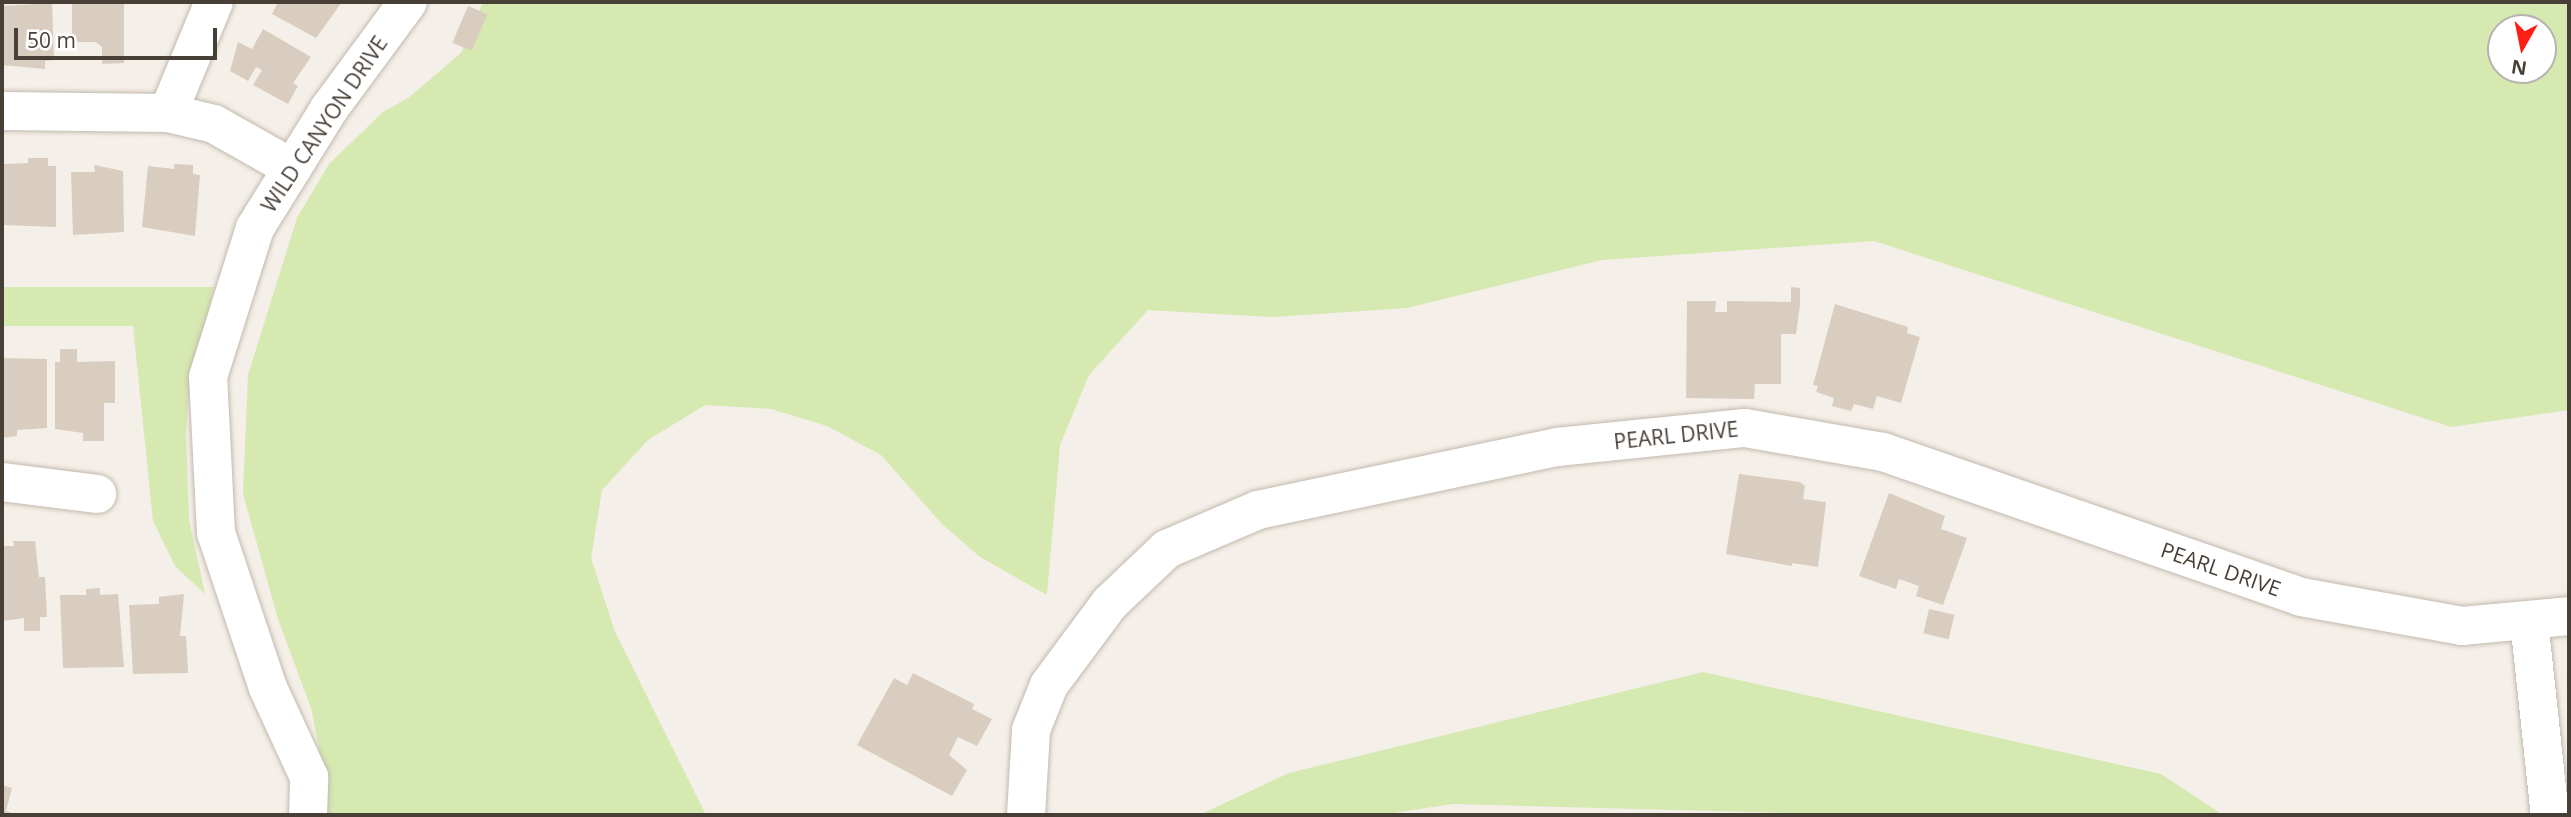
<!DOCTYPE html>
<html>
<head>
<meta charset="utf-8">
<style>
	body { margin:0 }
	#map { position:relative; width:2571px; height:817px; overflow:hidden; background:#f4efe8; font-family:"Open Sans",sans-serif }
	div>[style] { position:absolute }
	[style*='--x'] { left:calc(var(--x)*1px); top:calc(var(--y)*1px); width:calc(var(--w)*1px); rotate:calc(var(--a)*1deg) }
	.green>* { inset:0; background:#d6e9b0 }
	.building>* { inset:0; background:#d9cdc0; transform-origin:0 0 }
	.roads { filter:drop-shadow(0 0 2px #c3b9ae) drop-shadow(0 0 2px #c3b9ae) }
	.minor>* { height:38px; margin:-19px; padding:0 19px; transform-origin:19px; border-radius:19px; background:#fff }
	span { translate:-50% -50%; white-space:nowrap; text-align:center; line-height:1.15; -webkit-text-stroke:5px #fff; paint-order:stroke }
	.street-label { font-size:21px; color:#483f37 }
	.frame { position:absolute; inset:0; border:4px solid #483f37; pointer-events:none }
	.north { position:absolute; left:2487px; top:14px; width:70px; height:70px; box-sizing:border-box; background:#fff; border:2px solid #b6b2af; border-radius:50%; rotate:189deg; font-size:19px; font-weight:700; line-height:28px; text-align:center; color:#483f37 }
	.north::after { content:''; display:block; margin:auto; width:24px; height:32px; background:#fe1e16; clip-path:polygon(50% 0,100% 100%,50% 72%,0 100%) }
	.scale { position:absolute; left:14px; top:28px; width:203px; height:32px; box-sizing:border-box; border:4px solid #483f37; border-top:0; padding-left:9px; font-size:21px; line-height:24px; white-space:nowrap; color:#483f37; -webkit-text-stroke:5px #fff; paint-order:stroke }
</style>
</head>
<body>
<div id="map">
	<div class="green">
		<div style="clip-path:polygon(evenodd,483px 2px,2569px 2px,2569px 410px,2451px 427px,1874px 241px,1602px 260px,1407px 308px,1273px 317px,1148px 310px,1089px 375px,1060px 445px,1047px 595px,980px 557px,942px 524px,881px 455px,827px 426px,771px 409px,705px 405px,648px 440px,602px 490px,591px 558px,615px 632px,706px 815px,324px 815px,326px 782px,311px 708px,278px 619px,243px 494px,248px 375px,297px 218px,329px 164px,383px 112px,408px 98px,461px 53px,483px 2px,2501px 28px,2543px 28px,2543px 70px,2501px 70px,2501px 28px)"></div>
		<div style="clip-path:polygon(2px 287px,214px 287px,189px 389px,186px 433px,189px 520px,205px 594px,175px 566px,153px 521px,133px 326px,2px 326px)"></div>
		<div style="clip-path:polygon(1703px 672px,2161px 774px,2223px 815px,1859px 815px,1453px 804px,1379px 815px,1199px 815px,1289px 773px)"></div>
	</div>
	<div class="building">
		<div style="clip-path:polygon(72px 2px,124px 2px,124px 63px,102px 64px,102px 47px,96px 42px,72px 42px)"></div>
		<div style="clip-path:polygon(273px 2px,342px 2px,316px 38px,272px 14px,277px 4px)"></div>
		<div style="clip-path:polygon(52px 3px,54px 60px,45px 61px,45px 69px,2px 65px,2px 6px)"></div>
		<div style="left:468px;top:6px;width:21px;height:40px;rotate:23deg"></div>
		<div style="clip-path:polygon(263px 29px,311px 57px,293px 83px,298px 86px,288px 104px,253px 85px,262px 70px,256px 67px,248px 81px,230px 71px,238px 42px,252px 49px)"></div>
		<div style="clip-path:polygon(28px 158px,48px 158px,48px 166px,56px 166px,56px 227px,3px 225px,3px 164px,28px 163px)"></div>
		<div style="clip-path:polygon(174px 164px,193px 165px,193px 174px,200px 175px,195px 236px,142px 227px,148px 166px,174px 169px)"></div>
		<div style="clip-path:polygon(94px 165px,123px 171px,124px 232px,73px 235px,71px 172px,95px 172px)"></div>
		<div style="clip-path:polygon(1791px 287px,1800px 288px,1800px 305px,1796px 334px,1781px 334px,1781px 384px,1755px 384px,1754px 399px,1686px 398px,1687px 301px,1716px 301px,1715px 312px,1727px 312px,1727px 301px,1791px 302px)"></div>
		<div style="clip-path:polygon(1835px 304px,1908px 327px,1907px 333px,1920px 337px,1901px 403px,1877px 396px,1873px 409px,1854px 404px,1851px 411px,1832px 406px,1834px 398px,1816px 392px,1818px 386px,1813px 385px)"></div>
		<div style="clip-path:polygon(60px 349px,77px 349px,77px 362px,115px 361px,115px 403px,104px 403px,104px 441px,83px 441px,83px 433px,55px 429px,55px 362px,60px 362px)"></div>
		<div style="clip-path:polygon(2px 358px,47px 359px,47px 428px,17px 430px,17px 436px,2px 438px)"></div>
		<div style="clip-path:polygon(1739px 474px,1800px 482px,1805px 486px,1803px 499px,1826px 502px,1818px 567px,1792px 563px,1792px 566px,1726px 554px)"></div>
		<div style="clip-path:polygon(1889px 493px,1945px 516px,1941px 529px,1967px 538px,1943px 605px,1916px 596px,1919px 586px,1899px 579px,1896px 589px,1859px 576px)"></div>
		<div style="clip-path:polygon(13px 541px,35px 541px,39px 577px,45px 577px,47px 617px,40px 617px,40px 631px,24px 631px,24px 618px,2px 621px,2px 546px,14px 546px)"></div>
		<div style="clip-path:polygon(100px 588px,100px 595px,118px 594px,124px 667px,63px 668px,60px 595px,86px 595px,86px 589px)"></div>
		<div style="clip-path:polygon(184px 594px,180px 636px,186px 636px,188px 673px,133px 674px,129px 605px,159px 604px,159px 597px)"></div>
		<div style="left:1929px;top:609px;width:26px;height:25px;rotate:13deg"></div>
		<div style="clip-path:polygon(913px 673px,974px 704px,972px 709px,992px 719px,977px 746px,958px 737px,949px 755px,967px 770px,952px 796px,857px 745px,894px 678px,907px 685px)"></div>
		<div style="clip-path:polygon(2px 785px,12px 788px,6px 811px,17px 815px,2px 815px)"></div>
	</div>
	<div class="roads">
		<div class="minor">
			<div style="--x:2;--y:111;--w:166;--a:0.7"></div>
			<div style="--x:168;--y:113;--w:47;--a:13.4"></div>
			<div style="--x:214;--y:124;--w:90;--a:29.4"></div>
			<div style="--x:168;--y:113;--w:120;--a:-67.5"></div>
			<div style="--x:2;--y:482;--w:96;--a:7.2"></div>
			<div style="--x:2529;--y:620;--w:196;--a:83.9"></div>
			<div style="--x:308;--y:815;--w:38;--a:-88"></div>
			<div style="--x:309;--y:777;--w:98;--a:-114.7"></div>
			<div style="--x:268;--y:688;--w:163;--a:-108.5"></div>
			<div style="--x:216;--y:533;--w:156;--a:-92.9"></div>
			<div style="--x:208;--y:377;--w:156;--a:-72.5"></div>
			<div style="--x:255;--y:228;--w:140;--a:-58.1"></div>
			<div style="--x:329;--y:109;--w:133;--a:-53.6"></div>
			<div style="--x:1026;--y:815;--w:85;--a:-86.6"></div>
			<div style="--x:1031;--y:730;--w:48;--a:-68.2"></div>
			<div style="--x:1049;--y:685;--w:102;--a:-53.4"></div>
			<div style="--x:1110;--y:603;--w:79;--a:-43.5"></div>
			<div style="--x:1167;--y:549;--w:99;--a:-23.2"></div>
			<div style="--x:1258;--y:510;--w:306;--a:-11.9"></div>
			<div style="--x:1557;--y:447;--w:189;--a:-5.8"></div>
			<div style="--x:1745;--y:428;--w:140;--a:9.9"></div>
			<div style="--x:1883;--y:452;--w:442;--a:19.1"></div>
			<div style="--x:2301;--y:597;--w:164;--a:10.2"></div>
			<div style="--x:2462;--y:626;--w:107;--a:-5.3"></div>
		</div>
	</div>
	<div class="street-label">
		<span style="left:324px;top:124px;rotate:-56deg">WILD CANYON DRIVE</span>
		<span style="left:1676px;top:435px;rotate:-6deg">PEARL DRIVE</span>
		<span style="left:2221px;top:569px;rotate:19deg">PEARL DRIVE</span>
	</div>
	<div class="frame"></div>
	<div class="north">N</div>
	<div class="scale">50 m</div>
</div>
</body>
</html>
